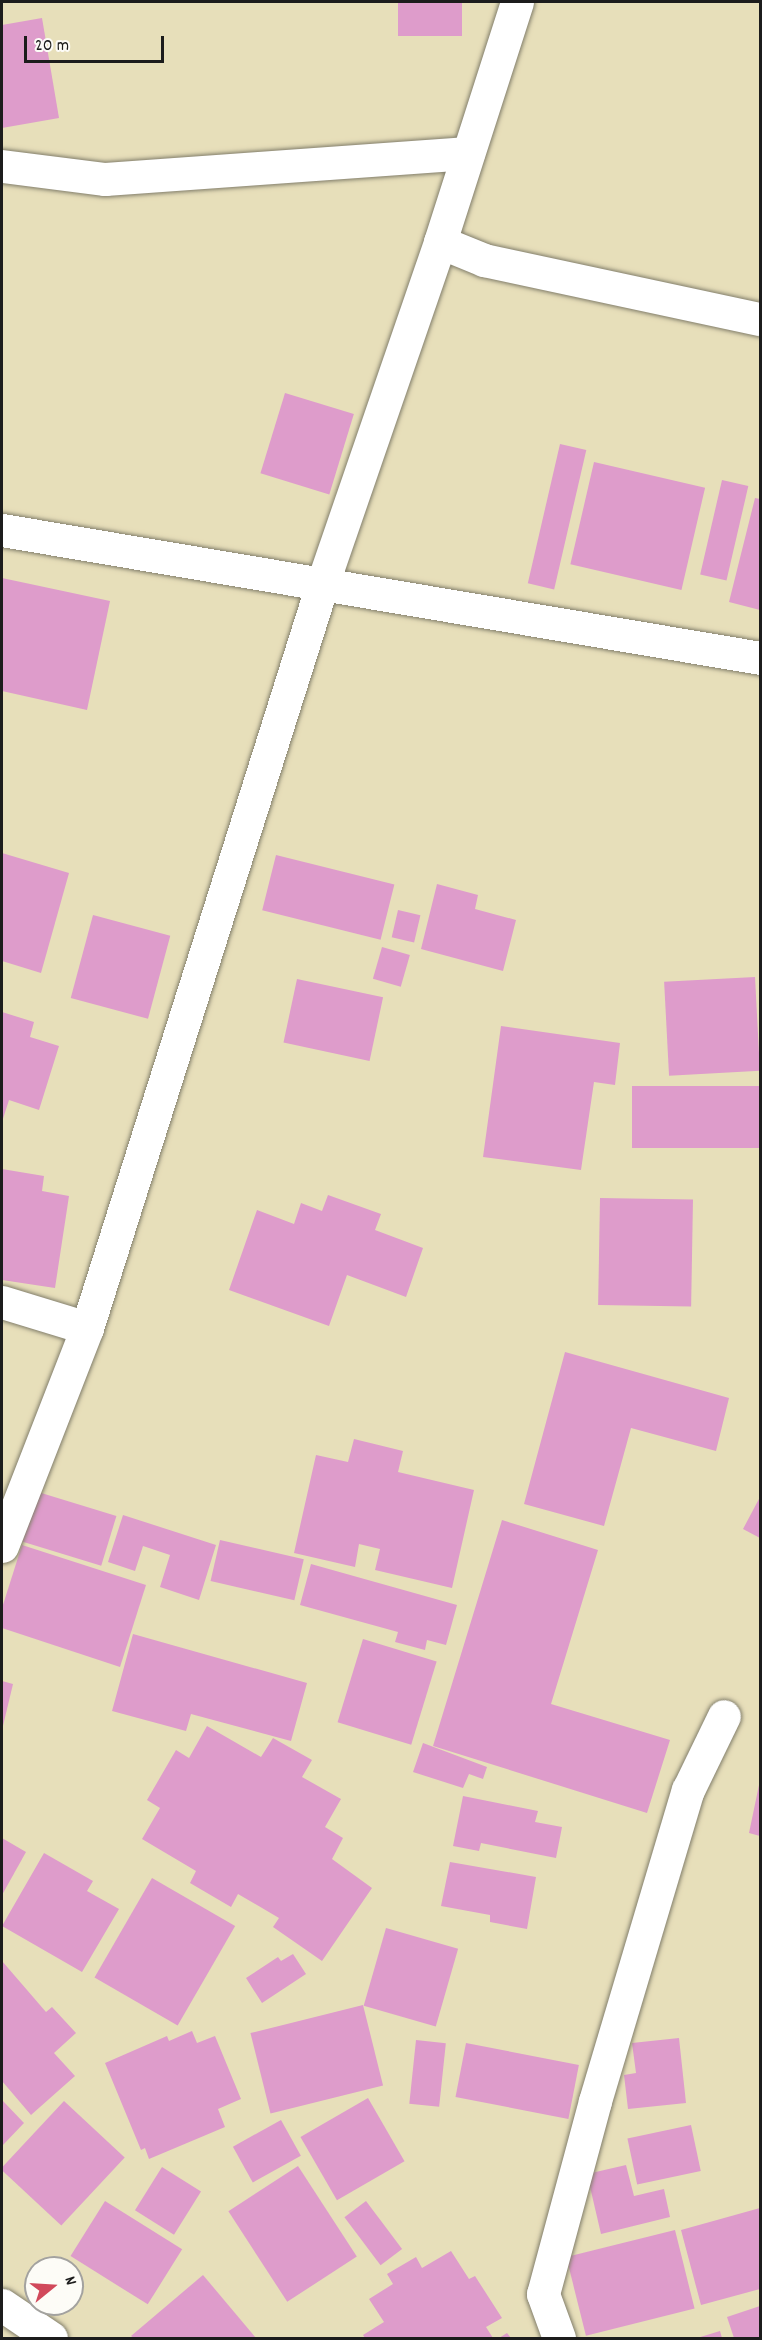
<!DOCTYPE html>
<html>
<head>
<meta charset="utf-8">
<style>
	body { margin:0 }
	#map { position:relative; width:762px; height:2340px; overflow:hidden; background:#e7dfba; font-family:Dekko,sans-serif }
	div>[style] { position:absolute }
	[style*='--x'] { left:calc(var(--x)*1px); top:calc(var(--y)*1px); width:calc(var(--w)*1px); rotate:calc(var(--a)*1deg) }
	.building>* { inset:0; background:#de9ccb; transform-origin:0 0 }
	.roads { filter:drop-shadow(0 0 2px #827e6b) drop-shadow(0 0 2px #827e6b) }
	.street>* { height:33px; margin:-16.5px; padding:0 16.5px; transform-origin:16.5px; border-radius:16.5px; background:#fff }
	span { translate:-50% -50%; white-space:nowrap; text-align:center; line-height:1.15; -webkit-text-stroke:5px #fdfcf7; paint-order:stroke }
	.frame { position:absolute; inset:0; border:3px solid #1c1c1c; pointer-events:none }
	.north { position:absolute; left:24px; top:2256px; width:60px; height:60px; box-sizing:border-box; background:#fdfcf7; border:2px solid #a3a29f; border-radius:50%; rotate:72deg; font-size:16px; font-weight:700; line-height:24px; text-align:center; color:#1c1c1c }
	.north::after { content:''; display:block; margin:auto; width:21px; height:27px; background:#d1495b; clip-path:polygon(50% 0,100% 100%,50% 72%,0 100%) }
	.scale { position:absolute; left:24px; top:36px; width:140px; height:27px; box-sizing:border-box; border:3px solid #1c1c1c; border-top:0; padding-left:8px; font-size:18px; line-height:21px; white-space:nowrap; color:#1c1c1c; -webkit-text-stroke:4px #fdfcf7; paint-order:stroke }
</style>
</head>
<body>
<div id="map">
	<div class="building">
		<div style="left:398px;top:2px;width:64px;height:34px"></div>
		<div style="clip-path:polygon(42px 18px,59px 118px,2px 128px,2px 25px)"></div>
		<div style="left:285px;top:393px;width:72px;height:84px;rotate:17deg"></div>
		<div style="left:560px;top:444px;width:27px;height:143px;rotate:13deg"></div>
		<div style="left:594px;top:462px;width:114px;height:105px;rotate:13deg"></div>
		<div style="left:722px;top:480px;width:27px;height:97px;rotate:13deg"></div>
		<div style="clip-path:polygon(755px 498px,760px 499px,760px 610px,729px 602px)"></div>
		<div style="clip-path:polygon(2px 578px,110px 601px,87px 710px,2px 691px)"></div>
		<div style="clip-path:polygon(2px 853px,69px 873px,41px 973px,2px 961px)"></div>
		<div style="left:276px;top:855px;width:122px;height:57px;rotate:14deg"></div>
		<div style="clip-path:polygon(437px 884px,478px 895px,475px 909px,516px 920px,503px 971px,421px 949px)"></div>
		<div style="left:398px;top:910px;width:23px;height:28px;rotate:13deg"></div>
		<div style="left:93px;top:915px;width:80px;height:86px;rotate:15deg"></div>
		<div style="left:382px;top:947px;width:29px;height:33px;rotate:16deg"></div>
		<div style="left:755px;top:977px;width:94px;height:91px;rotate:87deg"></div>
		<div style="left:297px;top:979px;width:88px;height:65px;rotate:12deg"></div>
		<div style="clip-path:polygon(2px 1012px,34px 1022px,30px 1037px,59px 1046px,39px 1110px,9px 1100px,2px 1122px)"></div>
		<div style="clip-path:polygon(501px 1026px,620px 1043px,615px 1085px,594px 1082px,581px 1170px,483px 1157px)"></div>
		<div style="left:760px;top:1086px;width:62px;height:128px;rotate:90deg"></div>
		<div style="clip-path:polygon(2px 1169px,44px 1176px,42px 1191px,69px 1196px,55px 1288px,2px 1280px)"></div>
		<div style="clip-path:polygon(328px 1195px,381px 1214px,375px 1230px,423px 1248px,406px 1297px,347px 1275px,329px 1326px,229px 1290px,257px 1210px,294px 1224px,301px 1203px,322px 1211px)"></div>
		<div style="left:600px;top:1198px;width:93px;height:107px;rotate:1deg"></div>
		<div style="clip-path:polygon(565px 1352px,729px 1398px,716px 1451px,631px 1428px,604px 1526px,524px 1504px)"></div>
		<div style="clip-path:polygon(354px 1439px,403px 1451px,398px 1472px,474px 1490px,452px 1588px,375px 1570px,380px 1549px,359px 1544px,355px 1567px,294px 1553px,316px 1455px,348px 1462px)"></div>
		<div style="left:38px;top:1492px;width:82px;height:52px;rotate:17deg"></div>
		<div style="clip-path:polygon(760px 1497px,760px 1538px,743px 1529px)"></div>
		<div style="clip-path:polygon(123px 1515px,216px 1545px,199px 1600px,160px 1587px,170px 1555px,143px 1546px,135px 1571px,108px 1562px)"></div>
		<div style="clip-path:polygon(502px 1520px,598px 1550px,551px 1704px,670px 1740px,647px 1813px,433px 1746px)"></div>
		<div style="left:220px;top:1540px;width:86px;height:42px;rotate:13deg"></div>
		<div style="clip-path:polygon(22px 1545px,146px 1585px,120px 1667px,2px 1628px,2px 1608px)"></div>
		<div style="clip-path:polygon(311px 1564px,457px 1605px,446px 1645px,427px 1640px,425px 1650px,395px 1642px,398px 1632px,300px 1605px)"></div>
		<div style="clip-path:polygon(133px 1634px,307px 1683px,291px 1741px,191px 1714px,186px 1731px,112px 1711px)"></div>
		<div style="left:363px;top:1639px;width:77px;height:87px;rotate:17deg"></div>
		<div style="clip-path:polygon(2px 1681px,13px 1684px,2px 1730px)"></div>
		<div style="clip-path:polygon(207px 1726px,261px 1757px,273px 1738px,312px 1760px,302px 1777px,341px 1799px,325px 1827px,343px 1838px,332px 1859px,372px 1888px,322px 1961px,273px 1927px,279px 1918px,238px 1894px,231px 1907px,190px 1883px,196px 1871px,142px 1839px,160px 1808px,147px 1800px,176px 1750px,189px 1758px)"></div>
		<div style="clip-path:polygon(423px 1743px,487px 1767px,483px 1779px,469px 1774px,463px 1788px,413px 1772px)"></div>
		<div style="clip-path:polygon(759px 1785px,760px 1785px,760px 1836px,749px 1833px)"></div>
		<div style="clip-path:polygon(463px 1796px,538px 1811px,535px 1822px,562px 1827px,556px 1858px,481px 1843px,479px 1851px,453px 1846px)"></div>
		<div style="clip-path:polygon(2px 1838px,26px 1852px,2px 1895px)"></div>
		<div style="clip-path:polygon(44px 1853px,93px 1881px,87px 1891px,119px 1909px,82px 1972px,2px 1926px)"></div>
		<div style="clip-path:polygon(450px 1862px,536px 1877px,527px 1929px,490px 1922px,490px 1915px,441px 1906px)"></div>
		<div style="left:152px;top:1878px;width:96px;height:115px;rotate:30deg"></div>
		<div style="left:386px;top:1928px;width:75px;height:81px;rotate:16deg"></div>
		<div style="clip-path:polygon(293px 1954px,306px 1974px,262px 2003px,246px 1978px,278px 1957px,281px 1961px)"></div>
		<div style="clip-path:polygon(2px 1961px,46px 2012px,52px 2007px,76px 2033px,54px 2053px,75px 2076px,31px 2115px,2px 2081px)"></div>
		<div style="left:363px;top:2005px;width:83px;height:116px;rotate:76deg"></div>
		<div style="clip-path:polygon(192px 2031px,197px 2043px,215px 2036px,241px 2099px,218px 2109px,225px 2127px,149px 2159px,145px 2148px,141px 2150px,105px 2063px,167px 2036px,169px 2041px)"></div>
		<div style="clip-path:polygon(679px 2038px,686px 2103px,628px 2109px,624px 2075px,636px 2073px,632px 2043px)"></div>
		<div style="left:416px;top:2040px;width:30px;height:64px;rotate:6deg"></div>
		<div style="left:466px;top:2043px;width:115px;height:55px;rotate:11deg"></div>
		<div style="left:368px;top:2098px;width:73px;height:78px;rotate:60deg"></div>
		<div style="clip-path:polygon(2px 2100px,24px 2123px,2px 2146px)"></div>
		<div style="left:64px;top:2101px;width:83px;height:93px;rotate:43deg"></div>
		<div style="left:281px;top:2120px;width:41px;height:55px;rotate:61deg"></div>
		<div style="left:691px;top:2125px;width:47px;height:65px;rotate:78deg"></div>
		<div style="clip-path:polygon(626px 2165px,634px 2196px,664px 2189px,670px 2217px,601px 2234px,587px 2174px)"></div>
		<div style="left:298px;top:2166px;width:108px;height:83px;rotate:57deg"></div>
		<div style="left:162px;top:2167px;width:46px;height:51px;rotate:32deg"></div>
		<div style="left:105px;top:2201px;width:91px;height:65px;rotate:32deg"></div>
		<div style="left:366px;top:2201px;width:60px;height:27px;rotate:53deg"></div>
		<div style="clip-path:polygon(760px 2208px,760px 2289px,701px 2305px,681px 2230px)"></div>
		<div style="left:675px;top:2230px;width:81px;height:112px;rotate:76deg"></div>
		<div style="clip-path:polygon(451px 2251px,469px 2279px,475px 2276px,502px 2318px,486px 2327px,493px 2338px,365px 2338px,363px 2335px,384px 2322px,369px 2299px,393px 2284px,387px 2274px,416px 2257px,422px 2268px)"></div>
		<div style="clip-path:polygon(203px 2275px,256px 2338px,134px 2338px,131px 2336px)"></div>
		<div style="clip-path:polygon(760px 2306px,760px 2338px,734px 2338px,727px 2317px)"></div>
		<div style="clip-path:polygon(720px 2331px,722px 2338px,697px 2338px)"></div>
		<div style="clip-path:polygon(507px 2333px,511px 2338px,499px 2338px)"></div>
	</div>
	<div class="roads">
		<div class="street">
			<div style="--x:517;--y:2;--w:252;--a:107.8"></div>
			<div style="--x:440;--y:242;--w:48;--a:22.2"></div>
			<div style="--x:484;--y:260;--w:282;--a:12.1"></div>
			<div style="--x:2;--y:166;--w:104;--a:7.2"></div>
			<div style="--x:105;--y:179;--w:364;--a:-4.1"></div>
			<div style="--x:2;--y:530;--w:769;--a:9.58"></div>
			<div style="--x:2;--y:1302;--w:89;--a:17"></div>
			<div style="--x:2;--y:1546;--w:234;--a:-68.7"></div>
			<div style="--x:87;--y:1328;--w:782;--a:-72.45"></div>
			<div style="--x:323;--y:582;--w:360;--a:-71"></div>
			<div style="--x:2;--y:2305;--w:59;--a:34"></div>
			<div style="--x:559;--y:2338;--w:47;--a:-110"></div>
			<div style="--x:543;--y:2294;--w:200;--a:-74.9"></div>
			<div style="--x:595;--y:2101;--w:325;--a:-73.4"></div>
			<div style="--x:688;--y:1790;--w:82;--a:-64.1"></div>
		</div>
	</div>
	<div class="frame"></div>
	<div class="north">N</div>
	<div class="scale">20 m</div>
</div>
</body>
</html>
